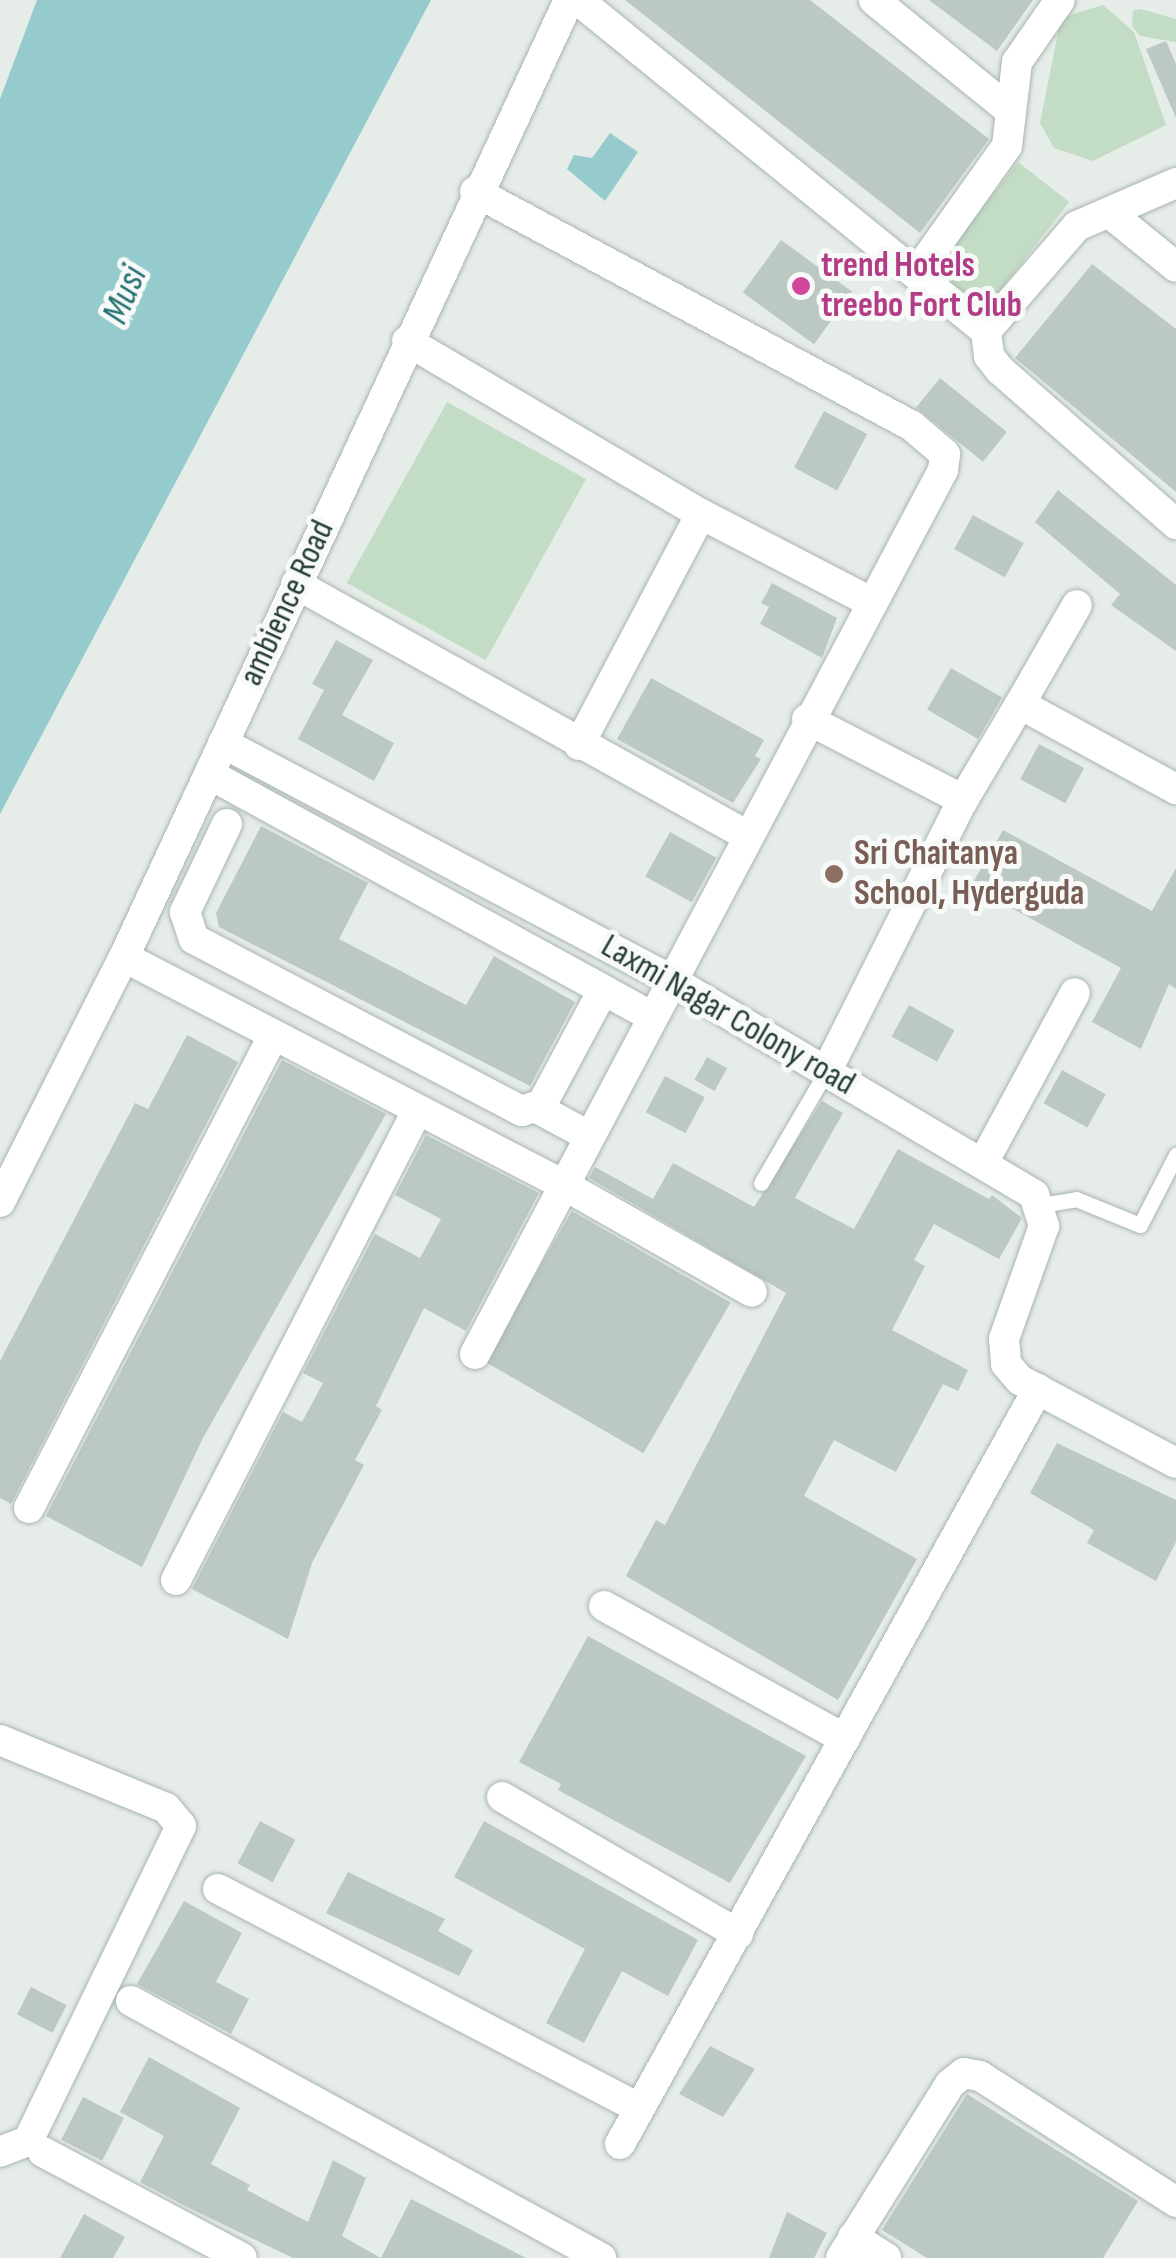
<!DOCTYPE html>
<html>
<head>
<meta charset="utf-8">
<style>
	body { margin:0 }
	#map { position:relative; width:1176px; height:2258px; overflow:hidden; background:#e6ede9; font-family:"Sofia Sans Condensed",sans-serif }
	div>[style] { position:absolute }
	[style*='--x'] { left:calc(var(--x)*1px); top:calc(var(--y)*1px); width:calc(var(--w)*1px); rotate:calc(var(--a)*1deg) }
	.green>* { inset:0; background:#c2dcc5; transform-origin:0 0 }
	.water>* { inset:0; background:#95cbcc }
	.building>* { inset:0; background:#bcc8c2; transform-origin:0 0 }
	.roads { filter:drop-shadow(0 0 2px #a9b5af) drop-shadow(0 0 2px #a9b5af) }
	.lane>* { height:15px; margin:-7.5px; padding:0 7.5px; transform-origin:7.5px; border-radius:7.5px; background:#fff }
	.street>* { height:30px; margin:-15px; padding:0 15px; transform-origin:15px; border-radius:15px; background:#fff }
	.secondary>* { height:30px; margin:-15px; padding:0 15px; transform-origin:15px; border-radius:15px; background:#fff }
	.dots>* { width:28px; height:28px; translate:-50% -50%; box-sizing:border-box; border:5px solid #f7faf8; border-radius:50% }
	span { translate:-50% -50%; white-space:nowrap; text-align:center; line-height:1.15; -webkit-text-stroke:10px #f7faf8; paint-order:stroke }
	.hotel-label { font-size:35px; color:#b23c85; font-weight:700 }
	.left { translate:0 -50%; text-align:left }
	.street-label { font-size:35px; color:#273e34 }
	.education-label { font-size:35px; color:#785e54; font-weight:700 }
	.water-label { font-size:38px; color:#277274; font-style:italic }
</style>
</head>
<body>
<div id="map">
	<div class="green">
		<div style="clip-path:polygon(1103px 5px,1134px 32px,1166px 125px,1093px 161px,1054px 148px,1040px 123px,1061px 18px)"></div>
		<div style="clip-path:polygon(1141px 9px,1176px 19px,1176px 42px,1140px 36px,1132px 26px,1133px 11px)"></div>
		<div style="left:1018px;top:162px;width:65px;height:136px;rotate:38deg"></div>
		<div style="left:447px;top:402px;width:159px;height:207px;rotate:29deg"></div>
	</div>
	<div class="water">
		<div style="clip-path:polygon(37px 0,431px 0,0 814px,0 99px)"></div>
		<div style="clip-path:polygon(610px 133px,638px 152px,605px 201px,567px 169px,574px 155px,592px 158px)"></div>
	</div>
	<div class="building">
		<div style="clip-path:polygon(625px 0,810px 0,989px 139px,920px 233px)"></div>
		<div style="clip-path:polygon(929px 0,1033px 0,997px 51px)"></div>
		<div style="clip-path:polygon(1166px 41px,1176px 64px,1176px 118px,1146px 49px)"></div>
		<div style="left:781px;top:240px;width:88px;height:65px;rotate:36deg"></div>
		<div style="clip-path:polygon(1092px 264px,1176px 329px,1176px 492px,1015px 358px)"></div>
		<div style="left:940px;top:378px;width:86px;height:38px;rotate:39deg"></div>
		<div style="left:824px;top:411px;width:49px;height:64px;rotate:28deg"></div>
		<div style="clip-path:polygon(1058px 490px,1176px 585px,1176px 651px,1111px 605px,1120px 594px,1035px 522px)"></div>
		<div style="left:973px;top:515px;width:58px;height:39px;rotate:29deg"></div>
		<div style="clip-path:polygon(772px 583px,837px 618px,822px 658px,760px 624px,769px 607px,761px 603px)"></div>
		<div style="clip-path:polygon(336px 640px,373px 660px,342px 715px,394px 743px,374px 781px,298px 739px,324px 690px,312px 684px)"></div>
		<div style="left:951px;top:668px;width:59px;height:48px;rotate:30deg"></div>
		<div style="clip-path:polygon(651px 678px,764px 740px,755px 756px,761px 759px,733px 803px,617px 739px)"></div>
		<div style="left:1039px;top:744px;width:51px;height:40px;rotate:28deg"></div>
		<div style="clip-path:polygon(261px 826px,368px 883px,339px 939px,466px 1005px,494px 956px,575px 1002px,530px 1086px,219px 927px,216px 913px)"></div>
		<div style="clip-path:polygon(1003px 830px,1152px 911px,1176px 868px,1176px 989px,1169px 984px,1141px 1049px,1092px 1022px,1121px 968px,971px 886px)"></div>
		<div style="left:670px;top:832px;width:53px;height:51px;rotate:29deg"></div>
		<div style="left:909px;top:1005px;width:52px;height:36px;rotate:29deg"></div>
		<div style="clip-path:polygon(187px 1035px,238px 1062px,11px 1504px,0 1498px,0 1361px,135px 1103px,148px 1109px)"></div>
		<div style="left:707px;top:1057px;width:23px;height:26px;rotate:29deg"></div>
		<div style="clip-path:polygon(282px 1060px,386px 1114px,203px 1438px,142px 1567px,46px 1516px)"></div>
		<div style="left:1062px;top:1070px;width:50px;height:38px;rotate:29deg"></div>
		<div style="left:665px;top:1076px;width:45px;height:41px;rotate:28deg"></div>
		<div style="clip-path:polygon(822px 1101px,843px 1113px,795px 1198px,854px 1229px,898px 1149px,989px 1199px,992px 1195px,1022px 1218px,999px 1259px,934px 1224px,914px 1260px,925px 1266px,892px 1330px,968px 1370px,958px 1391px,943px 1384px,896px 1472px,834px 1440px,804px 1496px,917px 1559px,838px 1700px,626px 1576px,656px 1520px,665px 1525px,786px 1293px,589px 1178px,595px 1167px,653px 1199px,673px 1163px,754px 1207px)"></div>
		<div style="clip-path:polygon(426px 1135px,539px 1193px,466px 1331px,424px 1308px,376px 1406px,382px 1410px,355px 1460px,364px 1465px,312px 1563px,288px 1639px,192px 1589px,283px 1412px,302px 1422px,323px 1383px,303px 1373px,375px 1234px,420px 1258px,441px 1219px,395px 1195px)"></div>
		<div style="left:572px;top:1211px;width:183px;height:174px;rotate:30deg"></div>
		<div style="clip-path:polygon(1057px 1443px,1176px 1500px,1176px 1542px,1156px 1581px,1087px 1543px,1094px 1530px,1030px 1493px)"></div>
		<div style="clip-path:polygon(588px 1636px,806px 1756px,730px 1883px,558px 1790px,561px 1784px,519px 1762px)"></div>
		<div style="left:260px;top:1821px;width:40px;height:48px;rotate:28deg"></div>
		<div style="clip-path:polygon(484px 1821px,698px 1940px,668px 1996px,622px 1971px,584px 2043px,546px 2023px,585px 1949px,454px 1877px)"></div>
		<div style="clip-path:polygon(348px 1872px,445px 1919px,438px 1931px,473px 1950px,459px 1976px,326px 1913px)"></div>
		<div style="clip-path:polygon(184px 1901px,242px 1933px,216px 1982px,249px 1999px,231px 2034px,137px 1984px)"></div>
		<div style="left:31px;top:1987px;width:40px;height:31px;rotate:27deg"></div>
		<div style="clip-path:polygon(710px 2046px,755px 2069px,723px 2117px,679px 2094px)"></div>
		<div style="clip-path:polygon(149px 2057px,240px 2108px,211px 2164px,250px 2185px,247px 2190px,308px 2222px,333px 2160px,366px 2178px,342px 2236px,381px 2258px,411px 2199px,526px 2258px,293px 2258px,191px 2209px,140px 2182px,164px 2136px,120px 2112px)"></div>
		<div style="clip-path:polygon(967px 2094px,1138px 2201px,1103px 2258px,927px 2258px,882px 2230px)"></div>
		<div style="left:83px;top:2097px;width:46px;height:48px;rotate:27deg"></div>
		<div style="clip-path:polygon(787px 2212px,827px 2233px,814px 2258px,769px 2258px)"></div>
		<div style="clip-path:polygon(84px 2214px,125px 2237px,113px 2258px,60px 2258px)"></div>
	</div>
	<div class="roads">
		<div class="lane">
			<div style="--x:761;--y:1183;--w:131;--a:-59.7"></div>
			<div style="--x:1040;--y:1205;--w:36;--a:-9"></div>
			<div style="--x:1076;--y:1199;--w:69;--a:22.1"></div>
			<div style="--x:1140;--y:1225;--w:79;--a:-62.8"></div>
		</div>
		<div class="street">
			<div style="--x:578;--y:0;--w:525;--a:39.05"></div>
			<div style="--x:986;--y:331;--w:25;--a:83"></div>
			<div style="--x:989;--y:356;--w:18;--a:52"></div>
			<div style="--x:1000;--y:370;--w:234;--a:41.2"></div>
			<div style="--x:874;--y:0;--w:173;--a:39.1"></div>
			<div style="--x:1112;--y:215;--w:82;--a:39.1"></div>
			<div style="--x:916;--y:274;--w:157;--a:-54.6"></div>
			<div style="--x:1007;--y:146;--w:85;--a:-83.2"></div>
			<div style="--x:1017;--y:62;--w:75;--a:-55.3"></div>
			<div style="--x:986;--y:331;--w:139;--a:-49.1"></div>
			<div style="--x:1077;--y:226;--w:108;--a:-23.5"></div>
			<div style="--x:407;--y:341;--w:341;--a:30.5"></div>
			<div style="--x:701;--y:514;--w:189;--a:27.4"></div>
			<div style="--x:296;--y:584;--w:515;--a:29.15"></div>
			<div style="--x:1020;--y:704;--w:114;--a:-60.1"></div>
			<div style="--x:807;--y:719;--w:176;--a:27.4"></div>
			<div style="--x:223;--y:743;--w:507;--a:27.88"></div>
			<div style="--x:671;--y:980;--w:422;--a:30.6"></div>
			<div style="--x:1034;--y:1195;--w:33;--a:72"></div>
			<div style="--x:1044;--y:1226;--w:120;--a:109.5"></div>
			<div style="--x:1004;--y:1339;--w:25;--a:85"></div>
			<div style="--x:1006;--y:1364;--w:21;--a:49"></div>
			<div style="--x:1020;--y:1380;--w:177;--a:28"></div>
			<div style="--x:579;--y:745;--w:261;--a:-62.2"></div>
			<div style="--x:209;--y:774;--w:504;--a:28.7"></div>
			<div style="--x:227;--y:824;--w:98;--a:115.5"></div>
			<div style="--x:185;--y:912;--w:28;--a:72"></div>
			<div style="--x:194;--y:939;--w:370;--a:27.7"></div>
			<div style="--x:522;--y:1111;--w:21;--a:-19"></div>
			<div style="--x:542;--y:1104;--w:129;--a:-61.8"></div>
			<div style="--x:124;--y:957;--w:496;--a:27.4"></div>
			<div style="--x:564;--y:1185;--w:216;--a:29.6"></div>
			<div style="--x:827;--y:1070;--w:302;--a:-63.3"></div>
			<div style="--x:963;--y:800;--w:112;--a:-59.3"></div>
			<div style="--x:1020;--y:704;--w:178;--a:28.6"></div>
			<div style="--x:537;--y:1108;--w:57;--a:28.4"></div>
			<div style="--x:983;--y:1163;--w:193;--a:-61.6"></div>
			<div style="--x:475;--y:1354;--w:1000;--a:-62.1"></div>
			<div style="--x:943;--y:470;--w:16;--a:-83"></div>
			<div style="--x:945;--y:454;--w:43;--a:-139.7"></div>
			<div style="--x:912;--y:426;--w:496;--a:-151.8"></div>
			<div style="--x:29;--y:1508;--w:531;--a:-62.66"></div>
			<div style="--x:176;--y:1580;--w:525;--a:-62.8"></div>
			<div style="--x:604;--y:1606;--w:275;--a:28.9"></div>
			<div style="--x:0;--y:1740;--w:179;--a:22.3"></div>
			<div style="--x:166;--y:1808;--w:23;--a:50"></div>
			<div style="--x:181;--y:1826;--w:350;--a:115.9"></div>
			<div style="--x:28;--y:2141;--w:30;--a:159"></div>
			<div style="--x:502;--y:1797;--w:273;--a:30.1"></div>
			<div style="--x:218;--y:1889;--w:474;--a:27.5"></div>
			<div style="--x:131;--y:2001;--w:536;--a:28.67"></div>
			<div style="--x:620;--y:2144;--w:863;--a:-61.03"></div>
			<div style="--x:43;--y:2152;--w:225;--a:28"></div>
			<div style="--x:853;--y:2237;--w:39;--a:32"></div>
			<div style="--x:841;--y:2258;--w:205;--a:-57.9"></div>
			<div style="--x:950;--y:2084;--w:18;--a:-38"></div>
			<div style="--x:964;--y:2073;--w:16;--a:11"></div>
			<div style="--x:980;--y:2076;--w:233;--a:32.7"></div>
		</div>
		<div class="secondary">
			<div style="--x:0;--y:1202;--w:275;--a:-63.2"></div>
			<div style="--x:124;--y:957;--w:1055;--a:-65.06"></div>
		</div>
	</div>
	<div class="dots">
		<div style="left:801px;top:286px;background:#d1479c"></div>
		<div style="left:834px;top:874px;background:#8d6e63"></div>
	</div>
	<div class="hotel-label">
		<span class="left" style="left:821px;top:286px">trend Hotels<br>treebo Fort Club</span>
	</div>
	<div class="street-label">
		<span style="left:287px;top:603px;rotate:-65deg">ambience Road</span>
		<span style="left:728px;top:1015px;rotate:30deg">Laxmi Nagar Colony road</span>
	</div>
	<div class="education-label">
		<span class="left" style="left:854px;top:874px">Sri Chaitanya<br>School, Hyderguda</span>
	</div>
	<div class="water-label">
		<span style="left:125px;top:295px;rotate:-67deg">Musi</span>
	</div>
</div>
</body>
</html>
